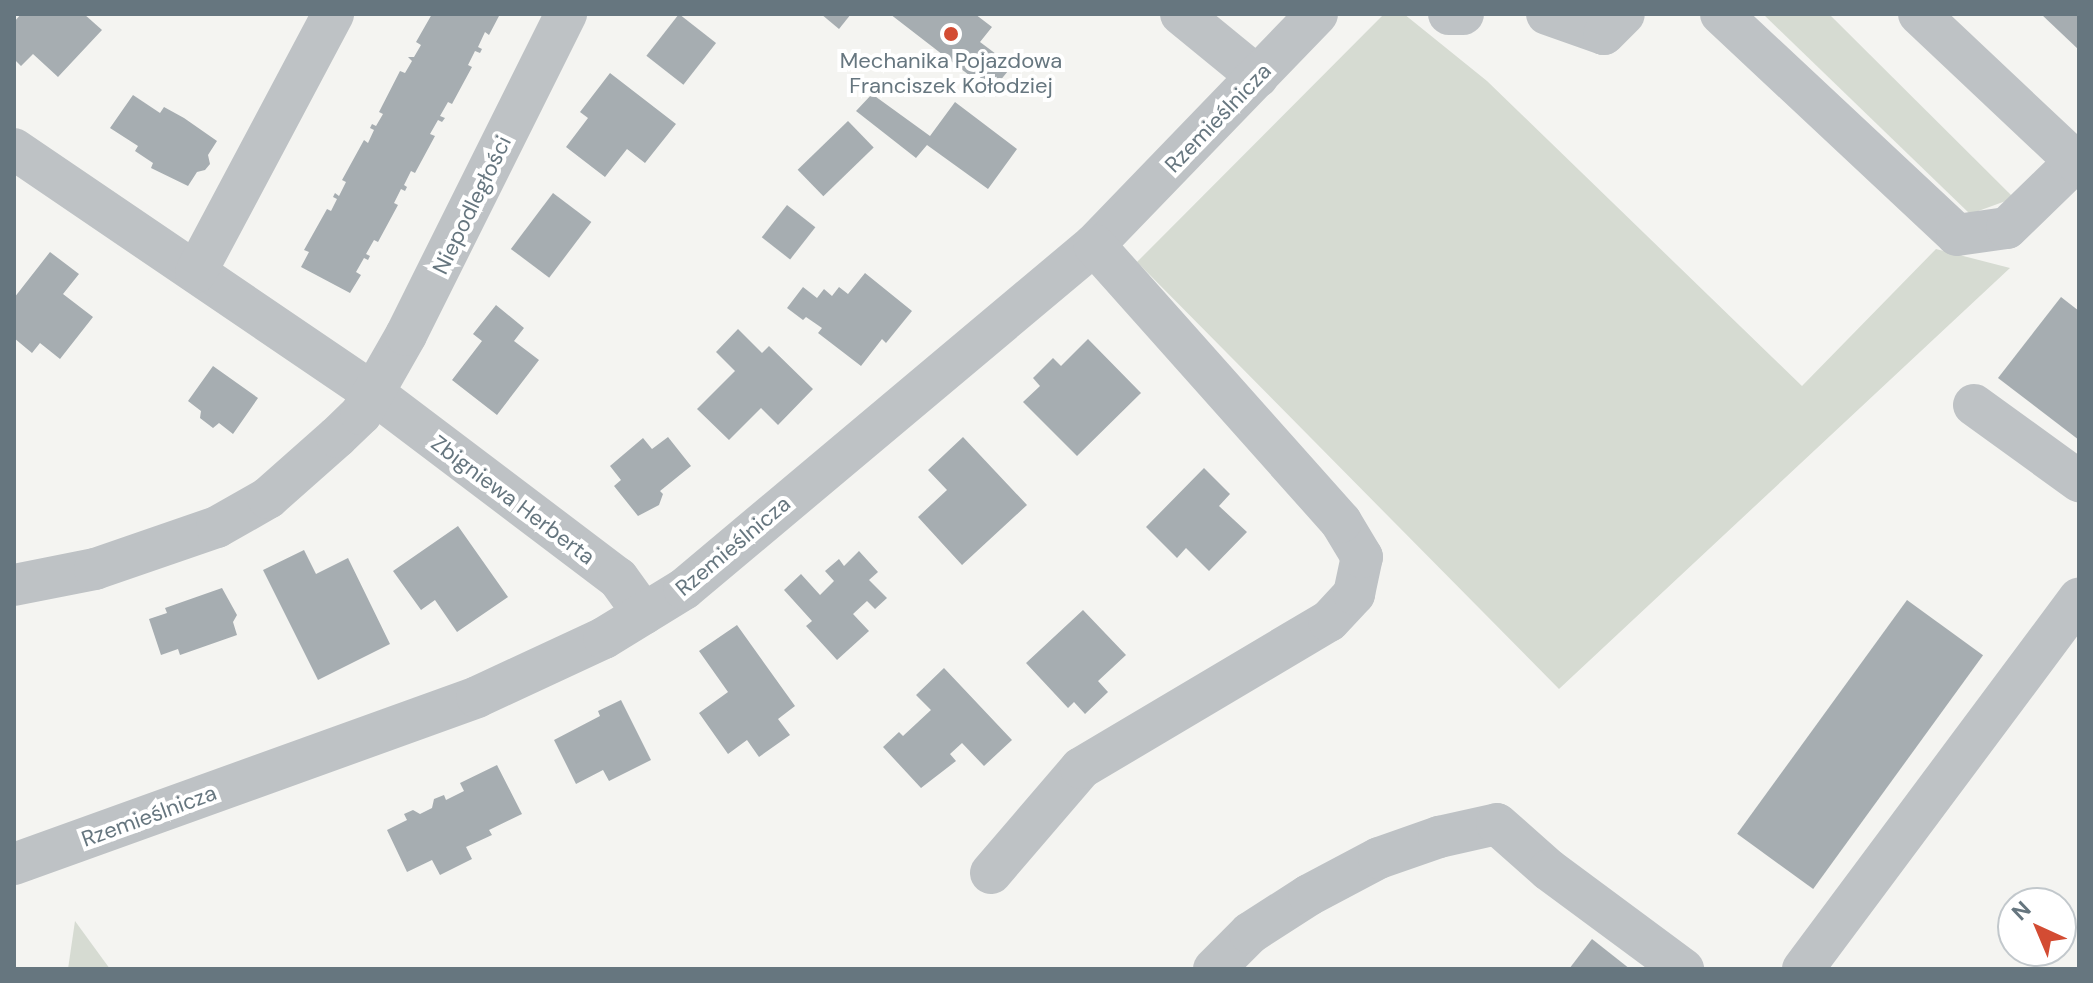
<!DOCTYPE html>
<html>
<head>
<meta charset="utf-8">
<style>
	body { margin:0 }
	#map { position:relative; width:2093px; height:983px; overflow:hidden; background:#f4f4f1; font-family:"DM Sans",sans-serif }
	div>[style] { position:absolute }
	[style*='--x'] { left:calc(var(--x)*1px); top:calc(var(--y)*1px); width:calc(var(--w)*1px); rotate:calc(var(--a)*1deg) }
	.green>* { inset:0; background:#d6dbd2 }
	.building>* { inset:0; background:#a6adb1; transform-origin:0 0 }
	.minor>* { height:42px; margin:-21px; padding:0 21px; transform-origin:21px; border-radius:21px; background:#bec2c5 }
	.dots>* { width:22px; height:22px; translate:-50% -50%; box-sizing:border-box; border:4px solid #fff; border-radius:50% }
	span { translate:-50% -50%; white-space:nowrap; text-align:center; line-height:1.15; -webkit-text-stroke:8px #fff; paint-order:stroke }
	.poi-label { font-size:22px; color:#66767f }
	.street-label { font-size:22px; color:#66767f }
	.frame { position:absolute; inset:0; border:16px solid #66767f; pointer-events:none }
	.north { position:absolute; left:1997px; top:887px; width:80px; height:80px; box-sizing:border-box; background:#fff; border:2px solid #c2c8cc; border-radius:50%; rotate:316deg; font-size:22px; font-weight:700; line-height:32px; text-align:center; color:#66767f }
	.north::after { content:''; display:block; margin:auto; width:28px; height:36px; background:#d34c33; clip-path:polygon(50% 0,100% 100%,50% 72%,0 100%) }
</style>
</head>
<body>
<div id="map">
	<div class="green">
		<div style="clip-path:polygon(1384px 14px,1404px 14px,1487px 81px,1802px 386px,1936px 249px,2010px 268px,1559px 689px,1137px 262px)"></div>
		<div style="clip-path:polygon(1763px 14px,1829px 14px,2014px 198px,1970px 214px)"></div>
		<div style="clip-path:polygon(75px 921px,110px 969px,68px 969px)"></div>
	</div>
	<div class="building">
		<div style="clip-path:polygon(21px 14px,84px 14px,102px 30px,58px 77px,33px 54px,21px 66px,14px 59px,14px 22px)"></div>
		<div style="clip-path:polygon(432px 14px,499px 16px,489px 35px,485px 32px,478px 47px,482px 49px,480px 53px,475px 51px,468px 65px,472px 67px,452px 104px,448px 102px,440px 116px,445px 118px,442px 122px,438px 120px,430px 134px,435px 136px,415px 173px,411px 171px,404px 185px,407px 187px,405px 191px,401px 189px,394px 203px,398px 205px,378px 242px,374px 240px,366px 254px,370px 256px,368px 260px,364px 258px,356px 272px,361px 275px,350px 293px,301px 267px,309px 252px,304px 250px,327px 209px,331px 211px,337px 199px,333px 197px,335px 193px,339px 196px,346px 182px,342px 180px,364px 140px,368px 143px,374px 130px,370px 128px,372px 124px,376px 126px,383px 114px,379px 112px,400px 71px,405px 73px,412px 61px,408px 57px,414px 57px,421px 45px,416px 42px)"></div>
		<div style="left:679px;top:14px;width:47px;height:53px;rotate:38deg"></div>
		<div style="clip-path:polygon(821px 14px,851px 14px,839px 29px)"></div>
		<div style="clip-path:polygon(890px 14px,975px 14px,992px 27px,980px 42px,1012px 66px,991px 92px)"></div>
		<div style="clip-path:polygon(2041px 14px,2079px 14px,2079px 50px)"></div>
		<div style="clip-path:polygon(610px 73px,676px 124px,645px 163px,627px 149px,605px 177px,566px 147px,588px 118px,580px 112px)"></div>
		<div style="clip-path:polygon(872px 94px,930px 136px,955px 102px,1017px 149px,988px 189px,927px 145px,916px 158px,856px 111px)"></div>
		<div style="clip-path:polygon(133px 95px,160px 113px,164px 107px,184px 118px,217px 141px,208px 155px,210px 164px,205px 170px,197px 172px,188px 186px,151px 168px,153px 163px,135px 151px,138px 146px,110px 128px)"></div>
		<div style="left:848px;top:121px;width:37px;height:70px;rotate:46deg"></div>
		<div style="left:553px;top:193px;width:48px;height:70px;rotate:37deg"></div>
		<div style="left:787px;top:205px;width:36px;height:41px;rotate:38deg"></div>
		<div style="clip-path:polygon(50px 252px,79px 274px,63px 294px,93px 317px,60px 359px,40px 343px,32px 353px,14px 338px,14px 298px)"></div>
		<div style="clip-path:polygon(865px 273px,912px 311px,886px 343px,882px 339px,861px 366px,818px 333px,822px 328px,806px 317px,803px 320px,787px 308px,803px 287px,817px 298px,824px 289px,832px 296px,839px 287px,848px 294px)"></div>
		<div style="clip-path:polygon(2061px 297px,2079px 311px,2079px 440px,1998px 378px)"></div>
		<div style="clip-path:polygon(496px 305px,524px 328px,514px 341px,539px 360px,497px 415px,452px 380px,482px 341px,473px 334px)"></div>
		<div style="clip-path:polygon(738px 329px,762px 353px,769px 346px,813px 389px,778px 425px,761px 408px,729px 440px,697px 409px,735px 371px,716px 352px)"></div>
		<div style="clip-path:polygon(1088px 339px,1141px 393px,1077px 456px,1023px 402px,1040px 386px,1033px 378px,1053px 358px,1061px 366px)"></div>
		<div style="clip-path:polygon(213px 366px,258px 398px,233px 434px,219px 423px,213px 428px,200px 418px,201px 411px,188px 401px)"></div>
		<div style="clip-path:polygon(668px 437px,691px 466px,660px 491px,663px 494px,659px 505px,638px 516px,614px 486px,621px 480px,610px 466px,643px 438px,652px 449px)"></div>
		<div style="clip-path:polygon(963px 437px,1027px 505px,962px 565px,918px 517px,947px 490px,928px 470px)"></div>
		<div style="clip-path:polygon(1204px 468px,1230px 494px,1219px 506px,1247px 532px,1209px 571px,1186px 548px,1177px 558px,1146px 527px)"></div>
		<div style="clip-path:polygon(458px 526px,508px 597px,457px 632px,435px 600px,421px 610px,393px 571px)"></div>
		<div style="clip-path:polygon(304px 550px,316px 574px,348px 558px,390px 644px,318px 680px,263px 570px)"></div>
		<div style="clip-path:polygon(859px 551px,878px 572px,869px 580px,887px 598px,875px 609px,867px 601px,853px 614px,869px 631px,837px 660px,806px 626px,812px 621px,784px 590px,801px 574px,820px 595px,834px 581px,825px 571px,839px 559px,844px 566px)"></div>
		<div style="clip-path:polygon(222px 588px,237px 615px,233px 622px,237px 635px,180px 655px,178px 649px,161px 655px,149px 619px,167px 613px,165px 608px)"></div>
		<div style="left:1907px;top:600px;width:94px;height:289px;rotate:36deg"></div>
		<div style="clip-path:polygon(1083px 610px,1126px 655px,1098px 681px,1108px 692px,1085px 714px,1074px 702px,1068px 708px,1026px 663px)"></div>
		<div style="clip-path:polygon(737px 625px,795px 706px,778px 719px,790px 735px,759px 757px,747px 740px,728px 754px,699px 713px,728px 692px,699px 651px)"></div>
		<div style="clip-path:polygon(944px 668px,1012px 740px,984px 766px,962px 743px,950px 754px,956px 761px,921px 788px,883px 747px,899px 732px,903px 736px,931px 710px,916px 695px)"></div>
		<div style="clip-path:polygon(621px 700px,651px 760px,609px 781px,603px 770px,576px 784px,554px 740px,600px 716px,598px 711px)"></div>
		<div style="clip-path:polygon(497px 765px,522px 814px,489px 830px,492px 835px,466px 847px,472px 859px,440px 875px,432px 860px,407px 872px,387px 830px,407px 820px,404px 814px,413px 810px,420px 814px,432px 808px,434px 799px,444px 795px,446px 800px,464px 791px,460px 783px)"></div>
		<div style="clip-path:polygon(1592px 939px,1630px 969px,1569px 969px)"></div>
	</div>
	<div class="minor">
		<div style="--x:1181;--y:14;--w:99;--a:39.3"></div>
		<div style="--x:1449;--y:14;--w:14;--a:0"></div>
		<div style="--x:1547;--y:14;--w:60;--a:19.3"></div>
		<div style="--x:1604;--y:34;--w:28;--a:-45"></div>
		<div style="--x:1721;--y:14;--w:323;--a:43.1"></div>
		<div style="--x:1957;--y:235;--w:50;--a:-8"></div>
		<div style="--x:2007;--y:228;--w:100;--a:-44.2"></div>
		<div style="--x:1919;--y:14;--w:220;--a:43.3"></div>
		<div style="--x:14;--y:149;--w:434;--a:34.2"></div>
		<div style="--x:373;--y:393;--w:307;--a:37.1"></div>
		<div style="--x:618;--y:578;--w:44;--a:54.2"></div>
		<div style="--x:196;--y:272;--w:292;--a:-62"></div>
		<div style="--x:1974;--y:405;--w:130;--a:35.9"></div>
		<div style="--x:14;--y:585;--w:83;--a:-11.2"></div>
		<div style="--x:95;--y:569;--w:129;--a:-19"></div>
		<div style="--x:217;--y:527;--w:59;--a:-29.6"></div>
		<div style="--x:268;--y:498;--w:92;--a:-41.5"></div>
		<div style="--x:337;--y:437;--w:33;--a:-44"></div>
		<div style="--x:361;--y:414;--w:91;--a:-60.3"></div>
		<div style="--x:406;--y:335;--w:359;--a:-63.5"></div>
		<div style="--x:14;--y:864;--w:492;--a:-19.8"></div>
		<div style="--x:477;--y:697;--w:140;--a:-24.9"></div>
		<div style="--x:604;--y:638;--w:94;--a:-31.5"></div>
		<div style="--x:684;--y:589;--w:535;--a:-40"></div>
		<div style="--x:1094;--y:245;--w:321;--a:-46"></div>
		<div style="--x:991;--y:873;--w:138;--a:-49.4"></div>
		<div style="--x:1081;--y:768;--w:288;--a:-30.7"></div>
		<div style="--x:1329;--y:621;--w:37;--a:-47"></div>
		<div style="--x:1354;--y:594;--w:38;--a:-78"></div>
		<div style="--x:1362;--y:557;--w:41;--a:-121"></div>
		<div style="--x:1341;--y:522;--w:371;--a:-131.7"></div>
		<div style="--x:1214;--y:969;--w:51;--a:-45"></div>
		<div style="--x:1250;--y:933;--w:70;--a:-32.8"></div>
		<div style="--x:1309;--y:895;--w:79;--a:-27.9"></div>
		<div style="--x:1379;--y:858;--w:64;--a:-19.3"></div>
		<div style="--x:1439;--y:837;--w:59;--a:-12.6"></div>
		<div style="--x:1497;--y:824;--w:69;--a:41.5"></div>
		<div style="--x:1549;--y:870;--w:167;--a:36.5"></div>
		<div style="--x:1803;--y:969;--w:462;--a:-53.3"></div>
	</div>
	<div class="dots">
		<div style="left:951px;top:34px;background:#d34c33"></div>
	</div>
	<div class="poi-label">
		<span style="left:951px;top:73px">Mechanika Pojazdowa<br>Franciszek Kołodziej</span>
	</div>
	<div class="street-label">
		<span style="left:1218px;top:118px;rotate:-46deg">Rzemieślnicza</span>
		<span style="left:472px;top:205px;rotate:-64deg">Niepodległości</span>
		<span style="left:513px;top:500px;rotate:37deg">Zbigniewa Herberta</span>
		<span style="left:733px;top:546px;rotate:-40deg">Rzemieślnicza</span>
		<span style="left:149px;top:816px;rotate:-20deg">Rzemieślnicza</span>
	</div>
	<div class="frame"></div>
	<div class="north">N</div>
</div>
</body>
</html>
